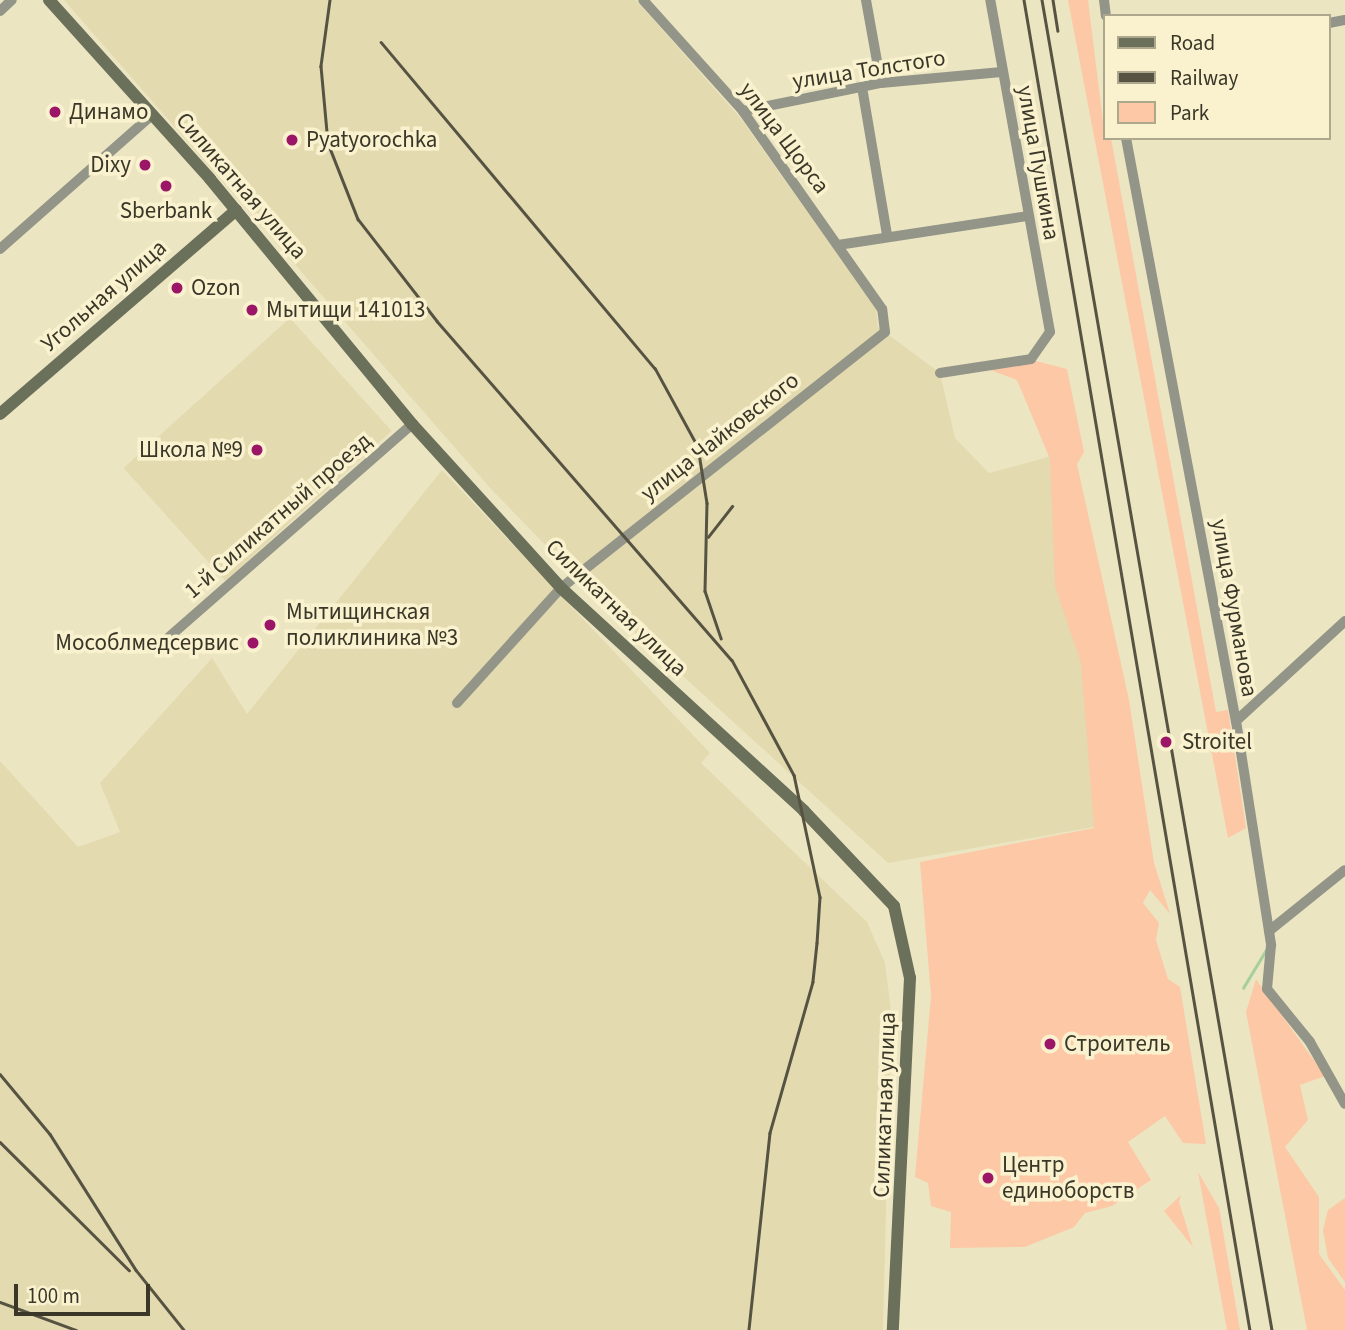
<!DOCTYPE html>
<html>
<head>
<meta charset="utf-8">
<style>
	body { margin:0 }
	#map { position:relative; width:1345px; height:1330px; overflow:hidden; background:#ece5c2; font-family:"Source Sans 3",sans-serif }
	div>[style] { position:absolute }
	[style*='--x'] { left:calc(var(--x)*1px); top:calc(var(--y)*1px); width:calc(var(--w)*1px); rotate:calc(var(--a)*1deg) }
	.built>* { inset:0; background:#e3dab0; transform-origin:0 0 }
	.green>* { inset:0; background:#fcc8a6 }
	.stream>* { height:2.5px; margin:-1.25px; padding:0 1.25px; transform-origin:1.25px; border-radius:1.25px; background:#a7cf9d }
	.street>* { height:10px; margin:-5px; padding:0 5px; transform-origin:5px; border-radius:5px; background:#929587 }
	.secondary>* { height:12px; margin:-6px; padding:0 6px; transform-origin:6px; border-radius:6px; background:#6b705b }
	.rail>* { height:2.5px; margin:-1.25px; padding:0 1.25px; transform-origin:1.25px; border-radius:1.25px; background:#575342 }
	.dots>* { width:19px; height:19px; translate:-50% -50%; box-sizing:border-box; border:4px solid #faf2cf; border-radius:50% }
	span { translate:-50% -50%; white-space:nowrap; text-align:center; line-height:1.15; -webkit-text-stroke:7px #faf2cf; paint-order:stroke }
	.street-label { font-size:23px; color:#3a3729 }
	.poi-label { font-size:23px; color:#3a3729 }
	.left { translate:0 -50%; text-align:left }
	.right { translate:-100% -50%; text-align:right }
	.legend { position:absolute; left:1103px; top:14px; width:228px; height:126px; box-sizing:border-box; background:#faf2cf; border:2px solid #ada78d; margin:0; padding:9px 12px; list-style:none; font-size:21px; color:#3a3729 }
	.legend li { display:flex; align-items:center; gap:14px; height:35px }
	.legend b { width:35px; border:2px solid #ada78d }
	.scale { position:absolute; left:14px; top:1284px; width:136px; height:32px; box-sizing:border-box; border:4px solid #3a3729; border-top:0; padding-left:9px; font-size:21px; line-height:24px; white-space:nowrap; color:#3a3729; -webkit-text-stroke:5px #faf2cf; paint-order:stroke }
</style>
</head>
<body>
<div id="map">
	<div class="built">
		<div style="clip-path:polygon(64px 0,636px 0,742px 120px,876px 309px,878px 327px,940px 373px,955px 438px,989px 473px,1056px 455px,1100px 678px,1094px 827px,888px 863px,593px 594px,491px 489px)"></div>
		<div style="left:290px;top:318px;width:152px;height:224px;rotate:48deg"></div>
		<div style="clip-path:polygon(442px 470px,710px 753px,701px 763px,867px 922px,885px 963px,891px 1011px,883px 1330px,0 1330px,0 761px,78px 847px,120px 832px,100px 783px,212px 658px,247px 714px)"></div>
	</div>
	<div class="green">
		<div style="clip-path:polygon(1068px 0,1088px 0,1105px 138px,1111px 138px,1216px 712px,1228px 710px,1246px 828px,1228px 838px)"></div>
		<div style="clip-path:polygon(1032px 360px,1067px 369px,1084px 452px,1077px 464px,1129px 700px,1154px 863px,1170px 914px,1150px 890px,1143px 903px,1159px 923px,1156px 940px,1168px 979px,1180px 987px,1206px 1144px,1183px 1143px,1165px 1116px,1128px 1142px,1151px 1180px,1112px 1206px,1085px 1213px,1074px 1227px,1025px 1247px,950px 1248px,951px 1212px,931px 1206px,928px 1183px,915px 1177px,931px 996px,920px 862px,1094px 828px,1081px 663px,1055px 586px,1050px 459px,1017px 380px,985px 368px)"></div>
		<div style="clip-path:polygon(1256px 979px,1325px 1076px,1300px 1085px,1308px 1120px,1285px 1147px,1319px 1197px,1319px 1254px,1345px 1290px,1345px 1330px,1307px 1330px,1246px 1012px)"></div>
		<div style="clip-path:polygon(1198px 1172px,1219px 1208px,1240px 1330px,1227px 1330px)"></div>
		<div style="clip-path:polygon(1181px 1195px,1179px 1202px,1193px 1247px,1164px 1211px)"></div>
		<div style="clip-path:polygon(1345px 1198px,1345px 1282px,1328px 1258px,1323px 1230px,1328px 1210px)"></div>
	</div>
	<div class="stream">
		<div style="--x:1243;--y:988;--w:44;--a:-58.8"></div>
	</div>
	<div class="street">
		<div style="--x:866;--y:0;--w:84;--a:79.8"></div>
		<div style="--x:1104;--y:0;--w:16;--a:83"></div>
		<div style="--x:0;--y:11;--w:16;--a:-43"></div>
		<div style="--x:1329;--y:23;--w:16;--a:-11"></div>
		<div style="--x:862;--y:87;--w:150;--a:80.4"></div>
		<div style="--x:743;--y:111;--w:141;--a:-11.5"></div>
		<div style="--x:881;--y:83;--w:121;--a:-5.2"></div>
		<div style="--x:1126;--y:138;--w:599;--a:79.33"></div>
		<div style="--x:1237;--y:727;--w:221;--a:81.1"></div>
		<div style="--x:1271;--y:945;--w:44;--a:95.2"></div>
		<div style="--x:1267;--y:989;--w:68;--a:50.9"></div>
		<div style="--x:1310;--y:1042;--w:71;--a:60.6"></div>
		<div style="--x:838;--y:245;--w:191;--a:-8.7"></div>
		<div style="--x:0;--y:249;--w:201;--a:-41.4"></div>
		<div style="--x:940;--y:373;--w:92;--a:-8.7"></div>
		<div style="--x:1031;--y:359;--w:33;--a:-55"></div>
		<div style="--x:1050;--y:332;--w:337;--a:-100.2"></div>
		<div style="--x:169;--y:637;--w:323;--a:-41.2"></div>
		<div style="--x:457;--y:703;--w:155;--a:-47.9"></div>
		<div style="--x:561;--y:588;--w:413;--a:-38.3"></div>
		<div style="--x:885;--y:332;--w:23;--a:-97"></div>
		<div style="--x:882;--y:309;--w:242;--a:-125.1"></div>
		<div style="--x:743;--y:111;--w:149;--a:-132"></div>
		<div style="--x:1236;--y:721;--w:148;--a:-42.5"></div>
		<div style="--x:1269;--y:931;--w:97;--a:-38.8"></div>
	</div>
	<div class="secondary">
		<div style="--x:49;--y:0;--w:241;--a:48"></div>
		<div style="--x:210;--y:179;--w:318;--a:50.5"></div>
		<div style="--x:412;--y:424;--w:222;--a:47.7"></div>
		<div style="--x:561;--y:588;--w:330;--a:42.5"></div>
		<div style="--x:804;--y:811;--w:131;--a:46.5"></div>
		<div style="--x:894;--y:906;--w:74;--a:77.5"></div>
		<div style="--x:910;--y:978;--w:352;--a:92.8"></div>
		<div style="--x:0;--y:414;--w:312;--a:-40.8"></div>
	</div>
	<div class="rail">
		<div style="--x:330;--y:0;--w:67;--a:97.8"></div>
		<div style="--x:321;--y:66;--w:77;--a:84.8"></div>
		<div style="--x:328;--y:143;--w:82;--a:68.5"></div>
		<div style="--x:358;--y:219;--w:129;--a:52.2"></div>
		<div style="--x:437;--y:321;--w:449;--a:49"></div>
		<div style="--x:732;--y:660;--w:131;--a:61.7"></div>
		<div style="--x:794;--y:775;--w:125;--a:78"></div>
		<div style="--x:820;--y:897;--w:46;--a:93.7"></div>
		<div style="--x:817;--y:943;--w:39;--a:96"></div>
		<div style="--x:813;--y:982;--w:157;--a:105.9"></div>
		<div style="--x:770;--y:1133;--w:198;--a:96.1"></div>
		<div style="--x:1024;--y:0;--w:1349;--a:80.36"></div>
		<div style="--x:1042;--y:0;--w:1350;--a:80.19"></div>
		<div style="--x:1053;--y:0;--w:31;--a:81"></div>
		<div style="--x:381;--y:42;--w:426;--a:50"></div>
		<div style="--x:655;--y:368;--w:90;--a:61.4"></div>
		<div style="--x:698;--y:447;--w:57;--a:80.9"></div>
		<div style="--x:707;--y:503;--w:88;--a:91.3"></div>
		<div style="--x:705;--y:591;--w:50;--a:71.2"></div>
		<div style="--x:708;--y:537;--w:39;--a:-52"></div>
		<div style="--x:0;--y:1074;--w:78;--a:50.2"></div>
		<div style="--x:50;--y:1134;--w:161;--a:57.7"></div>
		<div style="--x:136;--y:1270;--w:77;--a:51.3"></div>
		<div style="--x:0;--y:1142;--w:182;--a:44.8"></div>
		<div style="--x:0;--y:1302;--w:81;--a:20.2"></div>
	</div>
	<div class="dots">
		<div style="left:55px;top:112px;background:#9c1667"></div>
		<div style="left:292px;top:140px;background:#9c1667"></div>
		<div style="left:145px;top:165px;background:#9c1667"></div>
		<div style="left:166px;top:186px;background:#9c1667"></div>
		<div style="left:177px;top:288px;background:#9c1667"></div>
		<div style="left:252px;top:310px;background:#9c1667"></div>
		<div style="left:257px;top:450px;background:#9c1667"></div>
		<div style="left:270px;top:625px;background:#9c1667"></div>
		<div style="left:253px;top:643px;background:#9c1667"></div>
		<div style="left:1166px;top:742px;background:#9c1667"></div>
		<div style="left:1050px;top:1044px;background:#9c1667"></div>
		<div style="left:988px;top:1178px;background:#9c1667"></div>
	</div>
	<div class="street-label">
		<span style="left:869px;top:70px;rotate:-9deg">улица Толстого</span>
		<span style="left:784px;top:138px;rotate:53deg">улица Щорса</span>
		<span style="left:1038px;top:163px;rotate:80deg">улица Пушкина</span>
		<span style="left:241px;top:186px;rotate:49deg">Силикатная улица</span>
		<span style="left:104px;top:296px;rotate:-41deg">Угольная улица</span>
		<span style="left:720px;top:437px;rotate:-38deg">улица Чайковского</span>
		<span style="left:278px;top:516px;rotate:-41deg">1-й Силикатный проезд</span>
		<span style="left:616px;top:608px;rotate:44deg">Силикатная улица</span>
		<span style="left:1234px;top:608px;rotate:80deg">улица Фурманова</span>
		<span style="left:885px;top:1105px;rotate:-88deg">Силикатная улица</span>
	</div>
	<div class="poi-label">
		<span class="left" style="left:69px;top:112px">Динамо</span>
		<span class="left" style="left:306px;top:140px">Pyatyorochka</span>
		<span class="right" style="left:131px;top:165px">Dixy</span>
		<span style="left:166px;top:211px">Sberbank</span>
		<span class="left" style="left:191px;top:288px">Ozon</span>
		<span class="left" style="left:266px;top:310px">Мытищи 141013</span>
		<span class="right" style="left:243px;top:450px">Школа №9</span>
		<span class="left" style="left:286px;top:625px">Мытищинская<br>поликлиника №3</span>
		<span class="right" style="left:239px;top:643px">Мособлмедсервис</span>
		<span class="left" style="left:1182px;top:742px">Stroitel</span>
		<span class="left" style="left:1064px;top:1044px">Строитель</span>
		<span class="left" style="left:1002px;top:1178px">Центр<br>единоборств</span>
	</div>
	<ul class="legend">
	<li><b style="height:9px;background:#6b705b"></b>Road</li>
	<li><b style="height:9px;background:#575342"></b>Railway</li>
	<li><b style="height:19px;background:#fcc8a6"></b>Park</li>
	</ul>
	<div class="scale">100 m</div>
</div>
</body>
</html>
